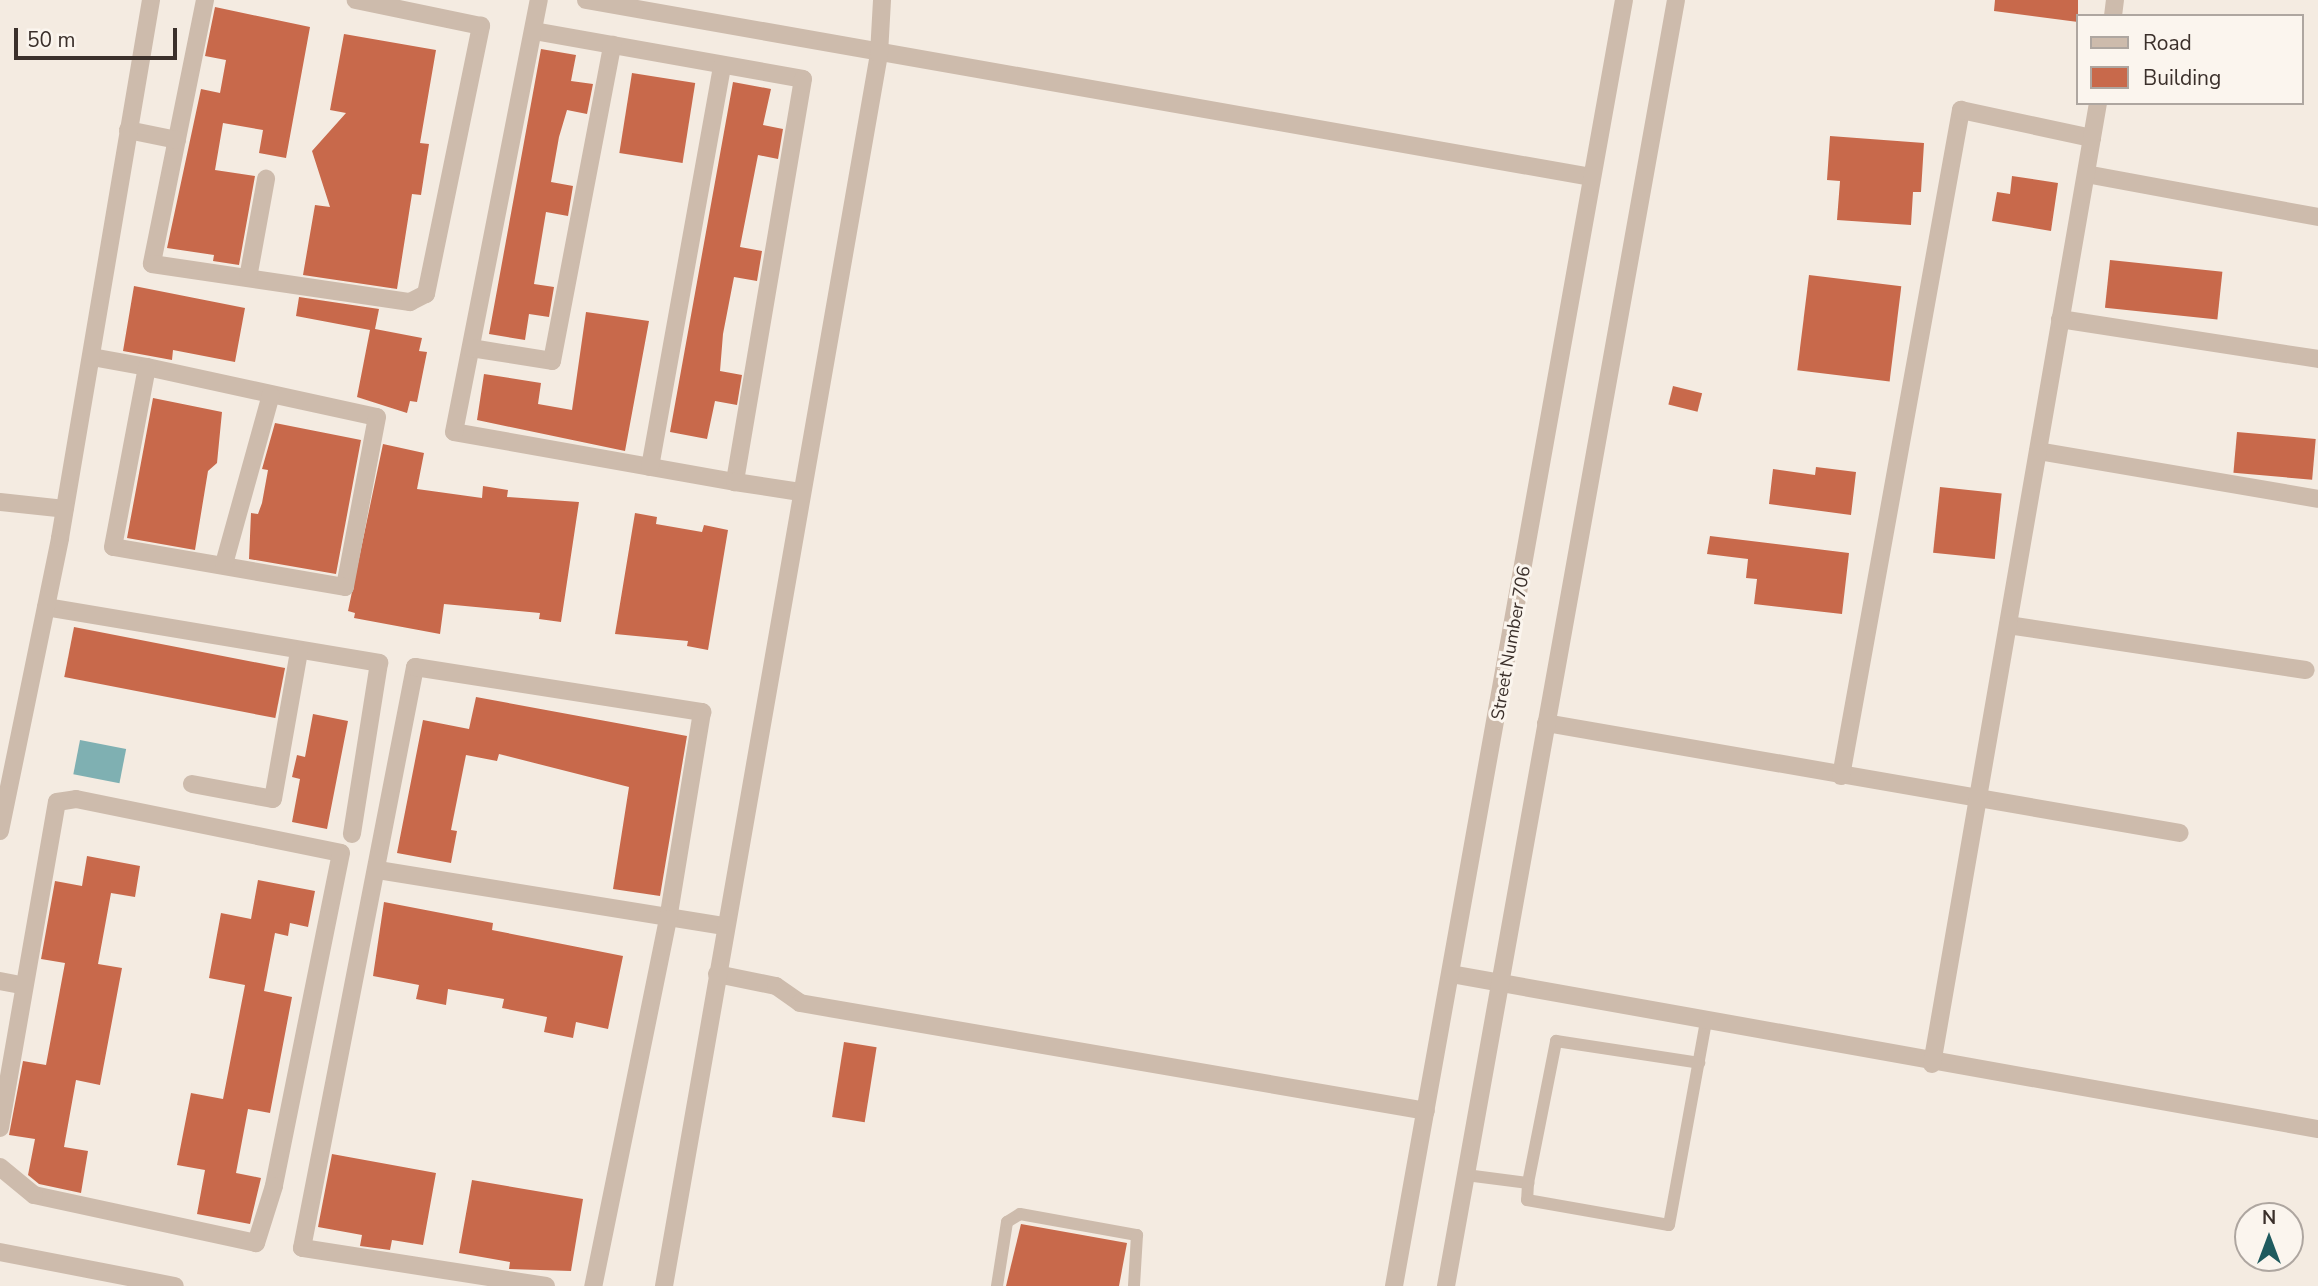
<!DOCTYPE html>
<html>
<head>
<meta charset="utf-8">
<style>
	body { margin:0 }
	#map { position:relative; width:2318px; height:1286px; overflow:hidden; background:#f4ebe1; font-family:"Nunito Sans",sans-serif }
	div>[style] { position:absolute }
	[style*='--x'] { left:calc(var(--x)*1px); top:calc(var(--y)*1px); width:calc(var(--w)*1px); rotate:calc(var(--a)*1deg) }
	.water>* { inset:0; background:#7fb0b2; transform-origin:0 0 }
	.building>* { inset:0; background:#c8694b; transform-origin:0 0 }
	.service>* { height:12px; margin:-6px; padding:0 6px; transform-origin:6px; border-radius:6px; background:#cdbbac }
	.minor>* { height:18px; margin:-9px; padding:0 9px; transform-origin:9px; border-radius:9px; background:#cdbbac }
	.tertiary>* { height:18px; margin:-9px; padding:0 9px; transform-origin:9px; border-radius:9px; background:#cdbbac }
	span { translate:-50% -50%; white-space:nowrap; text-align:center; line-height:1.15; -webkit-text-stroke:6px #fbf5ee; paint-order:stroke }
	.street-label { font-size:18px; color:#3b302b }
	.legend { position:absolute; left:2076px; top:14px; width:228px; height:91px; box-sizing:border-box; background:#fbf5ee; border:2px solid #aea6a0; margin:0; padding:9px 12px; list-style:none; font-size:21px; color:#3b302b }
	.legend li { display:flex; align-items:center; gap:14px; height:35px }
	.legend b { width:35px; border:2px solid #aea6a0 }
	.north { position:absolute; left:2234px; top:1202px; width:70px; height:70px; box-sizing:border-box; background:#fbf5ee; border:2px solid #aea6a0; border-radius:50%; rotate:0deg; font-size:19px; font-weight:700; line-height:28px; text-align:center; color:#3b302b }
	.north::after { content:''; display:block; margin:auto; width:24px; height:32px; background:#1f5a5e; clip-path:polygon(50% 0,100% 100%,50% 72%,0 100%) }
	.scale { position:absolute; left:14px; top:28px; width:163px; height:32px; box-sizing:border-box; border:4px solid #3b302b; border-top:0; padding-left:9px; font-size:21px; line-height:24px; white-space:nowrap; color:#3b302b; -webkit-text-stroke:5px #fbf5ee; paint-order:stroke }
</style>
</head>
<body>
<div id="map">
	<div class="water">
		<div style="left:80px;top:740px;width:47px;height:35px;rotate:11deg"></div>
	</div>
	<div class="building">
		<div style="clip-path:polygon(1995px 0,2078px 0,2078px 22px,1994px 11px)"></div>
		<div style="clip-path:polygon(215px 7px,310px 27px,286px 158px,259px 153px,263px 130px,223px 123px,215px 170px,255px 176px,239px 265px,213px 261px,214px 255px,167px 248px,201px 89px,220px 93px,226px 60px,205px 56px)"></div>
		<div style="clip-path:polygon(344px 34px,436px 50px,420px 143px,429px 144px,421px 195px,412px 194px,397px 289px,303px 275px,315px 205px,330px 207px,312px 151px,346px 113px,330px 110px)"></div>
		<div style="clip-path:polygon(541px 49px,576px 55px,571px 81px,593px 84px,587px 114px,567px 110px,559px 137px,551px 182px,573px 186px,568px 216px,546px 212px,534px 284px,554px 287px,549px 317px,529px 314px,525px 340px,489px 334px)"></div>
		<div style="left:632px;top:73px;width:64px;height:81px;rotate:9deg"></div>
		<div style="clip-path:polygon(733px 82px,771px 89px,763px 125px,783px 129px,778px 159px,758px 155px,740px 247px,762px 251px,757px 281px,734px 277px,723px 334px,720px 371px,742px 375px,737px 405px,715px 401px,707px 439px,670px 432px)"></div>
		<div style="clip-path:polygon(1830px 136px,1924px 143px,1921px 192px,1913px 192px,1911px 225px,1837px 220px,1840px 181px,1827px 180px)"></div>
		<div style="clip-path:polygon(2012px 176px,2058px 183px,2051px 231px,1992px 221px,1997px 192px,2010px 194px)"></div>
		<div style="left:2110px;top:260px;width:113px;height:48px;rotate:6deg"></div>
		<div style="left:1809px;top:275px;width:93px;height:96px;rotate:7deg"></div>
		<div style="clip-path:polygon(134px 286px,245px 308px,235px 362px,173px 350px,172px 360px,123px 351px)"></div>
		<div style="clip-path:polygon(299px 297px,379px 309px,375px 329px,422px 338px,419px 351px,427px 352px,417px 402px,410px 401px,407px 413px,357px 397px,370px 330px,296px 316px)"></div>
		<div style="clip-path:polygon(586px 312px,649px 321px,625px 451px,477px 420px,484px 374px,541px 383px,538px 404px,572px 410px)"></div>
		<div style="left:1673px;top:386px;width:30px;height:19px;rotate:14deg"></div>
		<div style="clip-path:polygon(153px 398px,222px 412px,217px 463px,208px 471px,195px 550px,127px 538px)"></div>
		<div style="clip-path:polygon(275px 423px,361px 440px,336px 574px,249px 559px,251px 513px,258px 514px,262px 503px,268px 470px,262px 469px)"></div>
		<div style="left:2237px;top:432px;width:79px;height:41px;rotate:5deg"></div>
		<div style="clip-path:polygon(383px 444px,424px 453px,417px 489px,482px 498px,483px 486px,508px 490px,507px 497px,579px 502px,561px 622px,539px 619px,540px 613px,444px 604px,440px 634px,354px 618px,355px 613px,348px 611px)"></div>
		<div style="clip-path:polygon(1816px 467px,1856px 472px,1851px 515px,1769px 504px,1773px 469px,1815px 475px)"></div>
		<div style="left:1940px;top:487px;width:62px;height:66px;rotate:6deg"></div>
		<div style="clip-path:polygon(635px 513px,657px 517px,656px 524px,702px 532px,704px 525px,728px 530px,708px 650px,687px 646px,688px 641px,615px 634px)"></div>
		<div style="clip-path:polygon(1710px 536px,1849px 553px,1842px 614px,1754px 604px,1757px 579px,1746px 578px,1748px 559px,1707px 554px)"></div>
		<div style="left:74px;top:627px;width:215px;height:51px;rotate:11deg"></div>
		<div style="clip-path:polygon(476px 697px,687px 736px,660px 896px,613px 889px,629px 787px,499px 754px,497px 761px,466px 755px,451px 830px,457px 831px,451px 863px,397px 853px,423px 720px,469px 729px)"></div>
		<div style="clip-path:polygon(313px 714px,348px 721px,327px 829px,292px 822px,300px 779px,292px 777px,297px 755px,305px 757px)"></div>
		<div style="clip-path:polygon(87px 856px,140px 866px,135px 897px,111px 893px,98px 964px,122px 968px,100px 1085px,76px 1080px,64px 1147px,88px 1151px,81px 1193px,39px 1184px,28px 1175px,35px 1139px,9px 1135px,23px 1061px,46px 1065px,65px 963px,41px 959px,55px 881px,82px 886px)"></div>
		<div style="clip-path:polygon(258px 880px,315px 891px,308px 927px,290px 923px,288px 936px,275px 933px,264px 991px,292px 997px,270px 1113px,248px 1109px,236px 1173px,261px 1178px,250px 1224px,197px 1214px,205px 1170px,177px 1165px,191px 1093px,223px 1099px,245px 985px,209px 978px,221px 913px,251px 919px)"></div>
		<div style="clip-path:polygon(384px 902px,493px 923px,492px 930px,623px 956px,608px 1029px,576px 1022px,573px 1038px,544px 1032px,547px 1017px,502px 1008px,504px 999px,448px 989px,446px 1005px,416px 999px,419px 985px,373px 976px)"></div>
		<div style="left:844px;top:1042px;width:33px;height:76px;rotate:9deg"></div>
		<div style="clip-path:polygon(332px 1154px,436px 1173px,423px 1245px,392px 1240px,390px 1250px,360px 1246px,362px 1235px,318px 1227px)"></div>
		<div style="clip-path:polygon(472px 1180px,583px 1199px,571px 1271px,509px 1269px,510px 1262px,459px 1253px)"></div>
		<div style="clip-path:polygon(1021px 1224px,1127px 1243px,1119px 1286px,1006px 1286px)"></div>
	</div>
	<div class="service">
		<div style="--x:1466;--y:1175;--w:63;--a:7.4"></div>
		<div style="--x:1528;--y:1183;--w:17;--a:93"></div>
		<div style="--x:1527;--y:1200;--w:144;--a:10"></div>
		<div style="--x:1669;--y:1225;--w:207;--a:-79.7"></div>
		<div style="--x:1528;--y:1183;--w:145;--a:-78.8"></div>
		<div style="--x:1556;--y:1041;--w:145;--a:8.7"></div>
		<div style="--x:997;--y:1286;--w:65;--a:-81.1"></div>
		<div style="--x:1007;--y:1222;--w:15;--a:-32"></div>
		<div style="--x:1020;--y:1214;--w:119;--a:10.2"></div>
		<div style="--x:1137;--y:1235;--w:51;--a:93.4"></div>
	</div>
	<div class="minor">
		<div style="--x:205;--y:0;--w:269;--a:101.4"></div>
		<div style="--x:152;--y:264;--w:261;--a:8.4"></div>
		<div style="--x:410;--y:302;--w:18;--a:-27"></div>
		<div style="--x:426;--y:294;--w:274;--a:-78.4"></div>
		<div style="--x:481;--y:26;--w:128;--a:-168.3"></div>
		<div style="--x:586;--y:0;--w:1020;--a:9.99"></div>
		<div style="--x:2113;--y:16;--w:16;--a:-83"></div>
		<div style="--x:534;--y:31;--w:273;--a:10.1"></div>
		<div style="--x:803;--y:79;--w:409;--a:99.6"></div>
		<div style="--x:735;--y:482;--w:285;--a:-169.9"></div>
		<div style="--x:454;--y:432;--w:440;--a:-78.9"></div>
		<div style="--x:128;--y:130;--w:50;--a:11.5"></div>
		<div style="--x:2086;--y:174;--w:236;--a:10.5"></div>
		<div style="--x:248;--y:278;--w:101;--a:-79.7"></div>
		<div style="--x:2060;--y:319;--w:261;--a:8.8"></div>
		<div style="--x:471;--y:348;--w:82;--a:9.1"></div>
		<div style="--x:552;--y:361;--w:322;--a:-79.2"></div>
		<div style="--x:92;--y:357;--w:56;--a:10.3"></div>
		<div style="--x:147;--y:367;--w:235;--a:12.3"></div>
		<div style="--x:377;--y:417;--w:173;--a:100.7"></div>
		<div style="--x:345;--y:587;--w:235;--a:-170.2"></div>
		<div style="--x:113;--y:547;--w:183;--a:-79.3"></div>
		<div style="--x:2038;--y:451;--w:284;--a:9.7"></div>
		<div style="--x:650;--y:467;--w:407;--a:-79.8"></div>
		<div style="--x:735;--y:482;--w:66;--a:8.7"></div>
		<div style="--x:0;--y:502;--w:65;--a:6.1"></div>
		<div style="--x:224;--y:564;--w:175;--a:-74.5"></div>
		<div style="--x:46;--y:607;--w:338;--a:9.5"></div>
		<div style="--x:379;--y:663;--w:173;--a:99"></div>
		<div style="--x:2008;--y:625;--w:301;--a:8.6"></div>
		<div style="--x:1546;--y:723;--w:643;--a:9.84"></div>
		<div style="--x:1841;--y:776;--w:677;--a:-79.79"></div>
		<div style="--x:1961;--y:110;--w:134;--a:12.1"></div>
		<div style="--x:192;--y:784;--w:82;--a:10.5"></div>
		<div style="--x:273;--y:799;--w:150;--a:-80"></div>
		<div style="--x:0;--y:831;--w:299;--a:-78.4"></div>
		<div style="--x:60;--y:538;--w:546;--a:-80.4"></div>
		<div style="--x:378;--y:870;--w:351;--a:9.2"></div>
		<div style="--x:717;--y:974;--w:60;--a:11.5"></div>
		<div style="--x:776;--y:986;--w:29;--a:35"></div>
		<div style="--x:800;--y:1003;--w:635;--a:9.79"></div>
		<div style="--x:1451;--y:974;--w:881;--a:10.14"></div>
		<div style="--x:0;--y:981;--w:21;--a:11"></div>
		<div style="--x:1932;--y:1064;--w:975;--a:-80.2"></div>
		<div style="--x:0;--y:1128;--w:331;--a:-80.1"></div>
		<div style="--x:57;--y:802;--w:19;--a:-9"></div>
		<div style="--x:76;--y:799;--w:270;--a:11.5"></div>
		<div style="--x:341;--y:853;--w:340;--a:101.4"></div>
		<div style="--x:274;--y:1186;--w:60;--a:107.5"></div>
		<div style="--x:256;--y:1243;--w:227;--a:-167.8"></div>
		<div style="--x:34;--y:1195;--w:44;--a:-140.5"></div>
		<div style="--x:546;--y:1286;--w:247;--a:-171.1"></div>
		<div style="--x:302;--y:1248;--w:592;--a:-78.99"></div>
		<div style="--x:415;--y:667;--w:291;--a:8.9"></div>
		<div style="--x:702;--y:712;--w:210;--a:99.3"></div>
		<div style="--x:668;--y:919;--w:375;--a:101.5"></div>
		<div style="--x:664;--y:1286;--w:1251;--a:-80.1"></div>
		<div style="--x:879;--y:54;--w:54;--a:-86.8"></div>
	</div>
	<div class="tertiary">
		<div style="--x:0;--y:1252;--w:178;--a:11"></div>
		<div style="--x:1394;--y:1286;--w:1306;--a:-79.86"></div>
		<div style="--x:1446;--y:1286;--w:1306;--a:-79.86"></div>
	</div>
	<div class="street-label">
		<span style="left:1511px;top:643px;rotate:-80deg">Street Number 706</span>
	</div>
	<ul class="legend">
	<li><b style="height:9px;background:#cdbbac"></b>Road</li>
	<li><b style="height:19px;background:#c8694b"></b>Building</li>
	</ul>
	<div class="north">N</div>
	<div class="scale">50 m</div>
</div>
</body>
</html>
